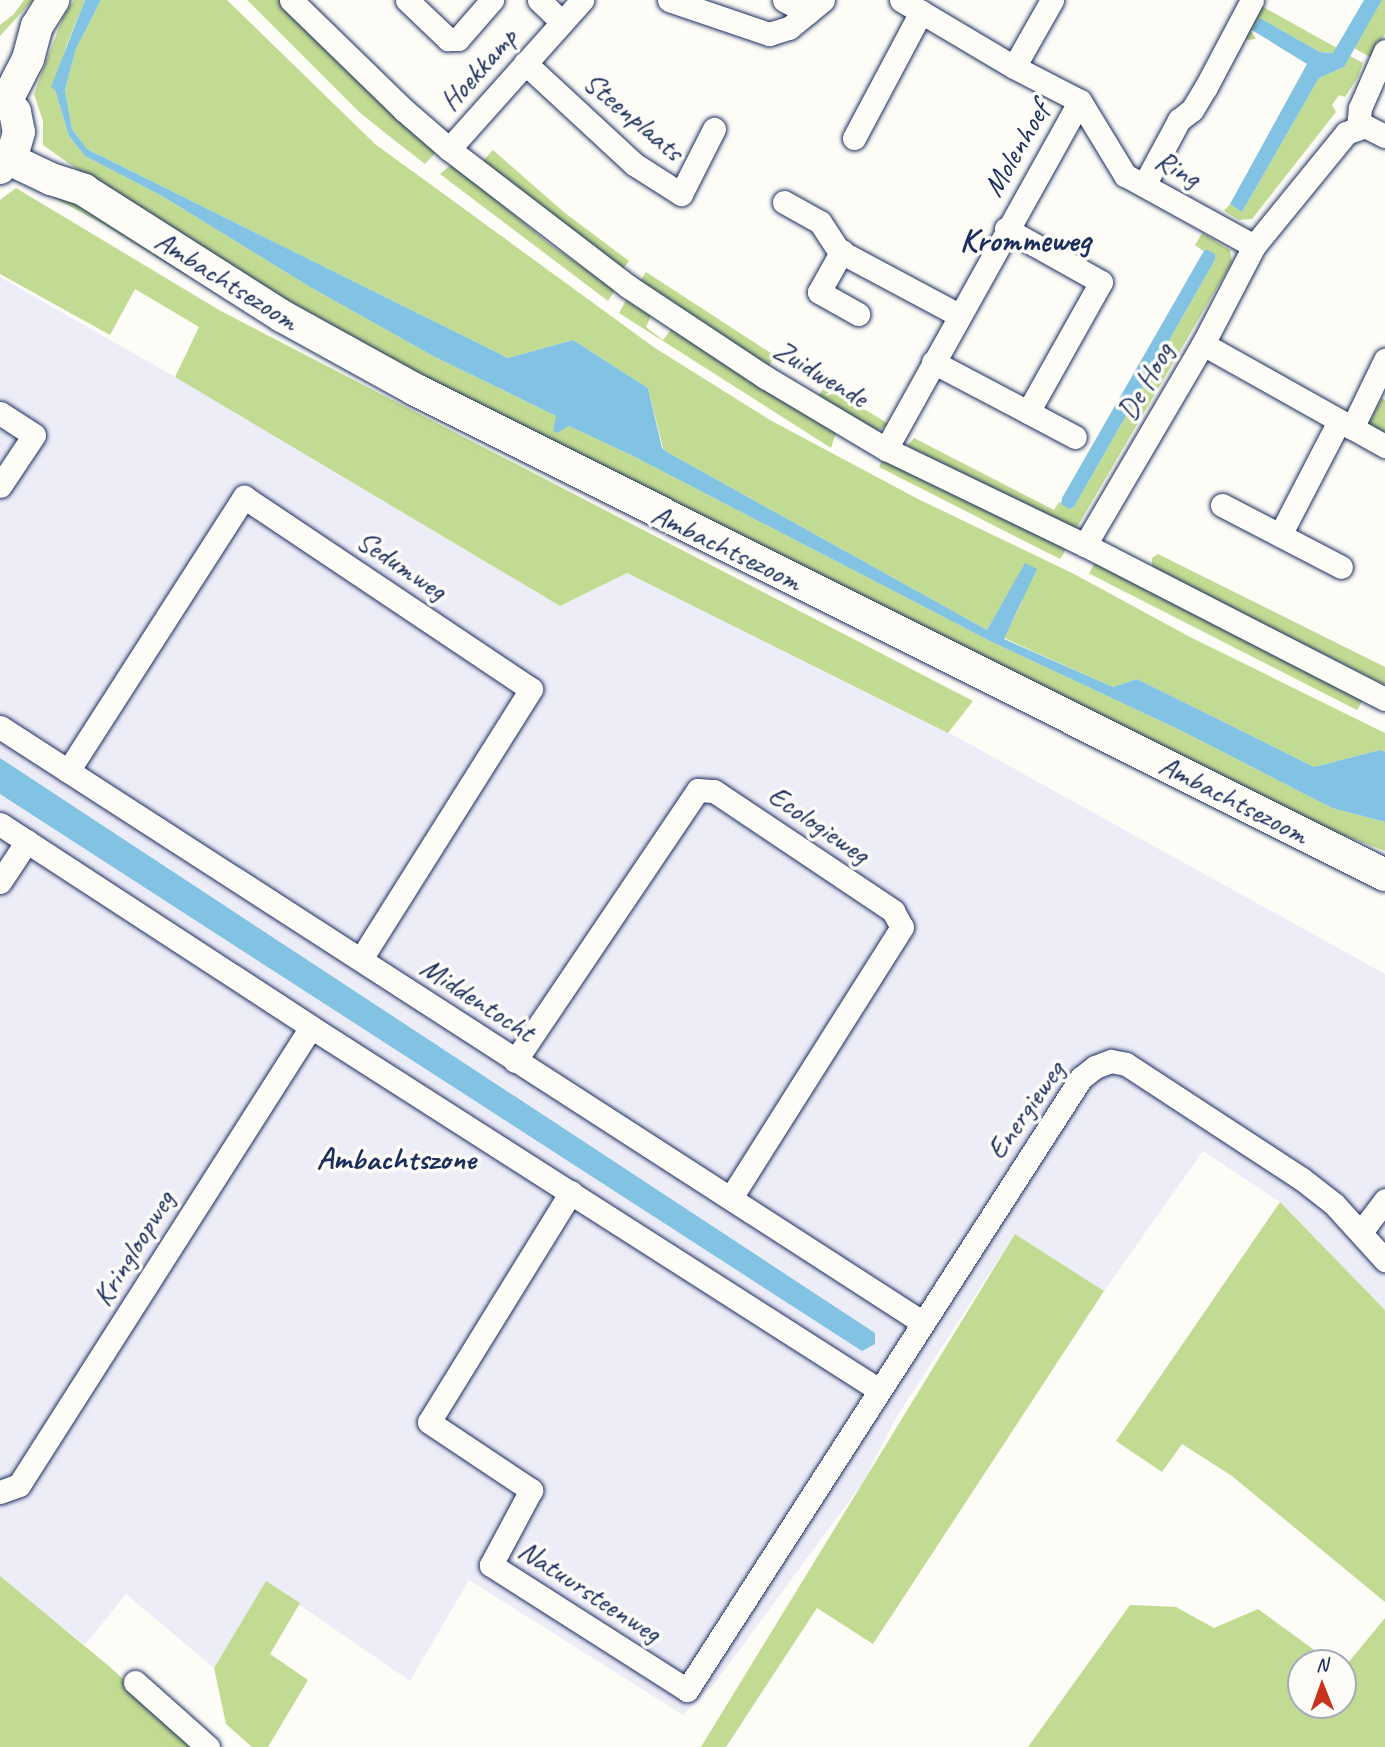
<!DOCTYPE html>
<html>
<head>
<meta charset="utf-8">
<style>
	body { margin:0 }
	#map { position:relative; width:1385px; height:1747px; overflow:hidden; background:#fdfcf7; font-family:Caveat,sans-serif }
	div>[style] { position:absolute }
	[style*='--x'] { left:calc(var(--x)*1px); top:calc(var(--y)*1px); width:calc(var(--w)*1px); rotate:calc(var(--a)*1deg) }
	.built>* { inset:0; background:#ededf8 }
	.green>* { inset:0; background:#c2db92; transform-origin:0 0 }
	.water>* { inset:0; background:#82c2e3 }
	.roads { filter:drop-shadow(0 0 2px #1b2f5e) drop-shadow(0 0 2px #1b2f5e) }
	.street>* { height:23px; margin:-11.5px; padding:0 11.5px; transform-origin:11.5px; border-radius:11.5px; background:#fdfcf7 }
	.secondary>* { height:32px; margin:-16px; padding:0 16px; transform-origin:16px; border-radius:16px; background:#fdfcf7 }
	span { translate:-50% -50%; white-space:nowrap; text-align:center; line-height:1.15; -webkit-text-stroke:7px #fdfcf7; paint-order:stroke }
	.street-label { font-size:30px; color:#1b2f5e }
	.neighbourhood-label { font-size:32px; color:#1b2f5e; font-weight:700 }
	.quarter-label { font-size:33px; color:#1b2f5e; font-weight:700 }
	.north { position:absolute; left:1287px; top:1649px; width:70px; height:70px; box-sizing:border-box; background:#fdfcf7; border:2px solid #a3aaba; border-radius:50%; rotate:359deg; font-size:19px; font-weight:700; line-height:28px; text-align:center; color:#1b2f5e }
	.north::after { content:''; display:block; margin:auto; width:24px; height:32px; background:#c8321e; clip-path:polygon(50% 0,100% 100%,50% 72%,0 100%) }
</style>
</head>
<body>
<div id="map">
	<div class="built">
		<div style="clip-path:polygon(0 277px,175px 377px,560px 606px,627px 573px,957px 737px,1385px 974px,1385px 1310px,1280px 1202px,1203px 1151px,1104px 1291px,1015px 1234px,894px 1421px,864px 1481px,715px 1683px,683px 1715px,469px 1580px,410px 1681px,266px 1582px,214px 1668px,126px 1594px,85px 1645px,0 1578px)"></div>
	</div>
	<div class="green">
		<div style="clip-path:polygon(24px 0,33px 0,0 36px,0 25px,14px 14px)"></div>
		<div style="clip-path:polygon(74px 0,85px 0,66px 47px,55px 90px,69px 136px,85px 156px,162px 196px,310px 287px,433px 356px,556px 416px,558px 430px,569px 426px,633px 456px,990px 641px,1182px 731px,1332px 808px,1385px 822px,1385px 851px,1308px 822px,555px 446px,359px 342px,210px 255px,95px 182px,43px 145px,43px 121px,34px 94px,63px 17px)"></div>
		<div style="clip-path:polygon(101px 0,227px 0,375px 144px,655px 348px,770px 420px,918px 499px,1074px 574px,1190px 637px,1385px 733px,1385px 752px,1380px 750px,1314px 767px,1137px 679px,1113px 687px,1004px 638px,1022px 602px,1025px 564px,987px 630px,667px 452px,663px 448px,648px 388px,573px 340px,508px 358px,87px 149px,72px 129px,65px 90px,76px 49px)"></div>
		<div style="clip-path:polygon(247px 0,279px 0,437px 151px,425px 164px,389px 136px,358px 111px)"></div>
		<div style="clip-path:polygon(1382px 0,1385px 0,1385px 34px,1372px 58px,1354px 48px)"></div>
		<div style="clip-path:polygon(1256px 3px,1337px 48px,1334px 53px,1320px 52px,1260px 18px,1251px 31px,1256px 39px,1248px 40px,1240px 33px)"></div>
		<div style="clip-path:polygon(1350px 56px,1363px 63px,1358px 77px,1345px 97px,1339px 95px,1332px 105px,1336px 112px,1252px 219px,1239px 220px,1224px 211px,1230px 204px,1242px 212px,1319px 78px,1344px 67px)"></div>
		<div style="clip-path:polygon(493px 150px,565px 213px,629px 261px,622px 270px,483px 161px)"></div>
		<div style="clip-path:polygon(452px 164px,548px 243px,615px 290px,608px 301px,440px 174px)"></div>
		<div style="clip-path:polygon(28px 176px,190px 270px,187px 276px,103px 224px,28px 184px)"></div>
		<div style="clip-path:polygon(16px 188px,219px 310px,973px 701px,948px 733px,627px 573px,560px 606px,175px 377px,199px 327px,135px 289px,110px 335px,0 274px,0 200px)"></div>
		<div style="clip-path:polygon(1202px 233px,1230px 250px,1232px 262px,1076px 529px,907px 446px,914px 438px,1054px 510px,1059px 502px,1069px 509px,1074px 507px,1215px 260px,1205px 249px,1203px 251px,1195px 245px)"></div>
		<div style="left:646px;top:272px;width:154px;height:13px;rotate:33deg"></div>
		<div style="clip-path:polygon(626px 300px,651px 316px,646px 327px,663px 340px,673px 327px,836px 433px,831px 448px,619px 313px)"></div>
		<div style="clip-path:polygon(825px 386px,889px 424px,873px 433px,815px 401px)"></div>
		<div style="clip-path:polygon(1382px 398px,1385px 400px,1385px 436px,1367px 427px)"></div>
		<div style="clip-path:polygon(884px 457px,1067px 545px,1063px 555px,1060px 559px,879px 467px)"></div>
		<div style="clip-path:polygon(1158px 554px,1385px 667px,1385px 685px,1152px 568px,1152px 558px)"></div>
		<div style="left:1095px;top:562px;width:301px;height:13px;rotate:27deg"></div>
		<div style="clip-path:polygon(1280px 1202px,1385px 1310px,1385px 1602px,1232px 1476px,1182px 1444px,1162px 1472px,1116px 1441px)"></div>
		<div style="clip-path:polygon(1015px 1234px,1104px 1291px,873px 1644px,817px 1608px,726px 1747px,701px 1747px)"></div>
		<div style="clip-path:polygon(0 1576px,110px 1667px,197px 1747px,0 1747px)"></div>
		<div style="clip-path:polygon(266px 1581px,300px 1603px,270px 1654px,308px 1680px,268px 1747px,252px 1747px,226px 1724px,214px 1668px)"></div>
		<div style="clip-path:polygon(1130px 1605px,1176px 1607px,1214px 1628px,1258px 1609px,1332px 1663px,1301px 1663px,1301px 1705px,1343px 1705px,1343px 1669px,1385px 1618px,1385px 1747px,1028px 1747px)"></div>
	</div>
	<div class="water">
		<div style="clip-path:polygon(85px 0,101px 0,76px 49px,65px 90px,72px 129px,87px 149px,508px 358px,573px 340px,648px 388px,662px 448px,667px 452px,987px 630px,1025px 563px,1037px 569px,1004px 639px,1113px 687px,1137px 679px,1314px 767px,1380px 750px,1385px 752px,1385px 822px,1332px 808px,1182px 731px,990px 641px,633px 456px,569px 426px,557px 433px,553px 431px,556px 416px,433px 356px,310px 287px,162px 196px,85px 156px,69px 136px,55px 90px,51px 87px)"></div>
		<div style="clip-path:polygon(1364px 0,1382px 0,1344px 67px,1319px 78px,1242px 212px,1230px 204px,1307px 64px,1252px 30px,1260px 18px,1320px 52px,1333px 53px)"></div>
		<div style="clip-path:polygon(1205px 249px,1215px 254px,1215px 260px,1074px 507px,1069px 509px,1061px 504px,1062px 498px)"></div>
		<div style="clip-path:polygon(0 758px,875px 1333px,875px 1344px,862px 1351px,0 794px)"></div>
	</div>
	<div class="roads">
		<div class="street">
			<div style="--x:291;--y:0;--w:158;--a:44.2"></div>
			<div style="--x:404;--y:110;--w:60;--a:40.9"></div>
			<div style="--x:449;--y:149;--w:227;--a:37.5"></div>
			<div style="--x:629;--y:287;--w:163;--a:33.5"></div>
			<div style="--x:765;--y:377;--w:141;--a:30.8"></div>
			<div style="--x:886;--y:449;--w:221;--a:25.8"></div>
			<div style="--x:1085;--y:545;--w:337;--a:27.2"></div>
			<div style="--x:407;--y:0;--w:57;--a:43.6"></div>
			<div style="--x:448;--y:39;--w:10;--a:0"></div>
			<div style="--x:458;--y:39;--w:52;--a:-48.9"></div>
			<div style="--x:539;--y:0;--w:32;--a:44"></div>
			<div style="--x:669;--y:0;--w:106;--a:18.8"></div>
			<div style="--x:769;--y:34;--w:21;--a:-17"></div>
			<div style="--x:789;--y:28;--w:44;--a:-39.5"></div>
			<div style="--x:784;--y:0;--w:27;--a:28"></div>
			<div style="--x:901;--y:0;--w:131;--a:30.7"></div>
			<div style="--x:1014;--y:67;--w:74;--a:27.3"></div>
			<div style="--x:1080;--y:101;--w:87;--a:58.7"></div>
			<div style="--x:1125;--y:175;--w:147;--a:28.8"></div>
			<div style="--x:1254;--y:246;--w:146;--a:-50.8"></div>
			<div style="--x:1346;--y:133;--w:20;--a:-20"></div>
			<div style="--x:1365;--y:126;--w:22;--a:27"></div>
			<div style="--x:525;--y:63;--w:149;--a:42.8"></div>
			<div style="--x:634;--y:164;--w:56;--a:32.6"></div>
			<div style="--x:681;--y:194;--w:73;--a:-63.1"></div>
			<div style="--x:1014;--y:67;--w:77;--a:-60.4"></div>
			<div style="--x:1358;--y:127;--w:19;--a:-84"></div>
			<div style="--x:1360;--y:108;--w:62;--a:-66.3"></div>
			<div style="--x:854;--y:138;--w:143;--a:-62"></div>
			<div style="--x:449;--y:149;--w:200;--a:-48.2"></div>
			<div style="--x:1144;--y:185;--w:74;--a:-61.7"></div>
			<div style="--x:1179;--y:120;--w:16;--a:-38"></div>
			<div style="--x:1192;--y:110;--w:27;--a:-59"></div>
			<div style="--x:1206;--y:87;--w:98;--a:-62.1"></div>
			<div style="--x:784;--y:202;--w:41;--a:29.1"></div>
			<div style="--x:820;--y:222;--w:35;--a:57"></div>
			<div style="--x:839;--y:251;--w:136;--a:28.1"></div>
			<div style="--x:842;--y:251;--w:47;--a:119.3"></div>
			<div style="--x:819;--y:292;--w:45;--a:29.4"></div>
			<div style="--x:1203;--y:344;--w:209;--a:29.3"></div>
			<div style="--x:933;--y:362;--w:107;--a:27.8"></div>
			<div style="--x:1028;--y:412;--w:149;--a:-60.7"></div>
			<div style="--x:1101;--y:282;--w:109;--a:-150.8"></div>
			<div style="--x:1028;--y:412;--w:53;--a:28"></div>
			<div style="--x:0;--y:413;--w:40;--a:32.9"></div>
			<div style="--x:34;--y:435;--w:61;--a:123.7"></div>
			<div style="--x:1352;--y:428;--w:76;--a:-64.1"></div>
			<div style="--x:886;--y:449;--w:398;--a:-60.9"></div>
			<div style="--x:1222;--y:505;--w:134;--a:27.5"></div>
			<div style="--x:1280;--y:535;--w:128;--a:-62.6"></div>
			<div style="--x:1085;--y:545;--w:233;--a:-59.6"></div>
			<div style="--x:1203;--y:344;--w:110;--a:-62.5"></div>
			<div style="--x:0;--y:727;--w:1097;--a:32.84"></div>
			<div style="--x:68;--y:771;--w:326;--a:-57.3"></div>
			<div style="--x:244;--y:497;--w:345;--a:33.8"></div>
			<div style="--x:531;--y:689;--w:319;--a:122.2"></div>
			<div style="--x:0;--y:824;--w:371;--a:33.1"></div>
			<div style="--x:311;--y:1027;--w:674;--a:32.58"></div>
			<div style="--x:0;--y:882;--w:49;--a:-56.6"></div>
			<div style="--x:515;--y:1061;--w:327;--a:-56"></div>
			<div style="--x:698;--y:790;--w:16;--a:4"></div>
			<div style="--x:714;--y:791;--w:216;--a:33.8"></div>
			<div style="--x:893;--y:911;--w:18;--a:61"></div>
			<div style="--x:902;--y:927;--w:320;--a:122.3"></div>
			<div style="--x:571;--y:1192;--w:270;--a:121.7"></div>
			<div style="--x:429;--y:1422;--w:123;--a:33.7"></div>
			<div style="--x:531;--y:1490;--w:85;--a:118.1"></div>
			<div style="--x:491;--y:1565;--w:232;--a:32.5"></div>
			<div style="--x:687;--y:1690;--w:728;--a:-57.23"></div>
			<div style="--x:1081;--y:1078;--w:18;--a:-38"></div>
			<div style="--x:1095;--y:1067;--w:17;--a:-21"></div>
			<div style="--x:1111;--y:1061;--w:15;--a:11"></div>
			<div style="--x:1126;--y:1064;--w:210;--a:33.2"></div>
			<div style="--x:1302;--y:1179;--w:41;--a:38"></div>
			<div style="--x:1334;--y:1204;--w:76;--a:47.7"></div>
			<div style="--x:1361;--y:1232;--w:40;--a:-53"></div>
			<div style="--x:0;--y:1492;--w:20;--a:-20"></div>
			<div style="--x:19;--y:1485;--w:543;--a:-57.48"></div>
			<div style="--x:135;--y:1682;--w:98;--a:41.7"></div>
		</div>
		<div class="secondary">
			<div style="--x:0;--y:94;--w:23;--a:50"></div>
			<div style="--x:15;--y:112;--w:20;--a:79"></div>
			<div style="--x:19;--y:132;--w:22;--a:106"></div>
			<div style="--x:13;--y:153;--w:20;--a:131"></div>
			<div style="--x:7;--y:100;--w:46;--a:-62.9"></div>
			<div style="--x:28;--y:59;--w:34;--a:-75"></div>
			<div style="--x:37;--y:26;--w:31;--a:-58"></div>
			<div style="--x:9;--y:159;--w:47;--a:25.5"></div>
			<div style="--x:51;--y:179;--w:35;--a:18"></div>
			<div style="--x:84;--y:190;--w:235;--a:32.5"></div>
			<div style="--x:282;--y:316;--w:151;--a:28.9"></div>
			<div style="--x:414;--y:389;--w:1086;--a:26.59"></div>
		</div>
	</div>
	<div class="street-label">
		<span style="left:478px;top:69px;rotate:-48deg">Hoekkamp</span>
		<span style="left:634px;top:116px;rotate:40deg">Steenplaats</span>
		<span style="left:1016px;top:149px;rotate:-60deg">Molenhoef</span>
		<span style="left:1178px;top:168px;rotate:29deg">Ring</span>
		<span style="left:227px;top:280px;rotate:32deg">Ambachtsezoom</span>
		<span style="left:821px;top:373px;rotate:31deg">Zuidwende</span>
		<span style="left:1145px;top:381px;rotate:-60deg">De Hoog</span>
		<span style="left:727px;top:547px;rotate:26deg">Ambachtsezoom</span>
		<span style="left:402px;top:565px;rotate:34deg">Sedumweg</span>
		<span style="left:1234px;top:799px;rotate:27deg">Ambachtsezoom</span>
		<span style="left:819px;top:824px;rotate:34deg">Ecologieweg</span>
		<span style="left:478px;top:999px;rotate:33deg">Middentocht</span>
		<span style="left:1025px;top:1110px;rotate:-55deg">Energieweg</span>
		<span style="left:133px;top:1248px;rotate:-58deg">Kringloopweg</span>
		<span style="left:590px;top:1591px;rotate:33deg">Natuursteenweg</span>
	</div>
	<div class="neighbourhood-label">
		<span style="left:396px;top:1159px">Ambachtszone</span>
	</div>
	<div class="quarter-label">
		<span style="left:1025px;top:241px">Krommeweg</span>
	</div>
	<div class="north">N</div>
</div>
</body>
</html>
